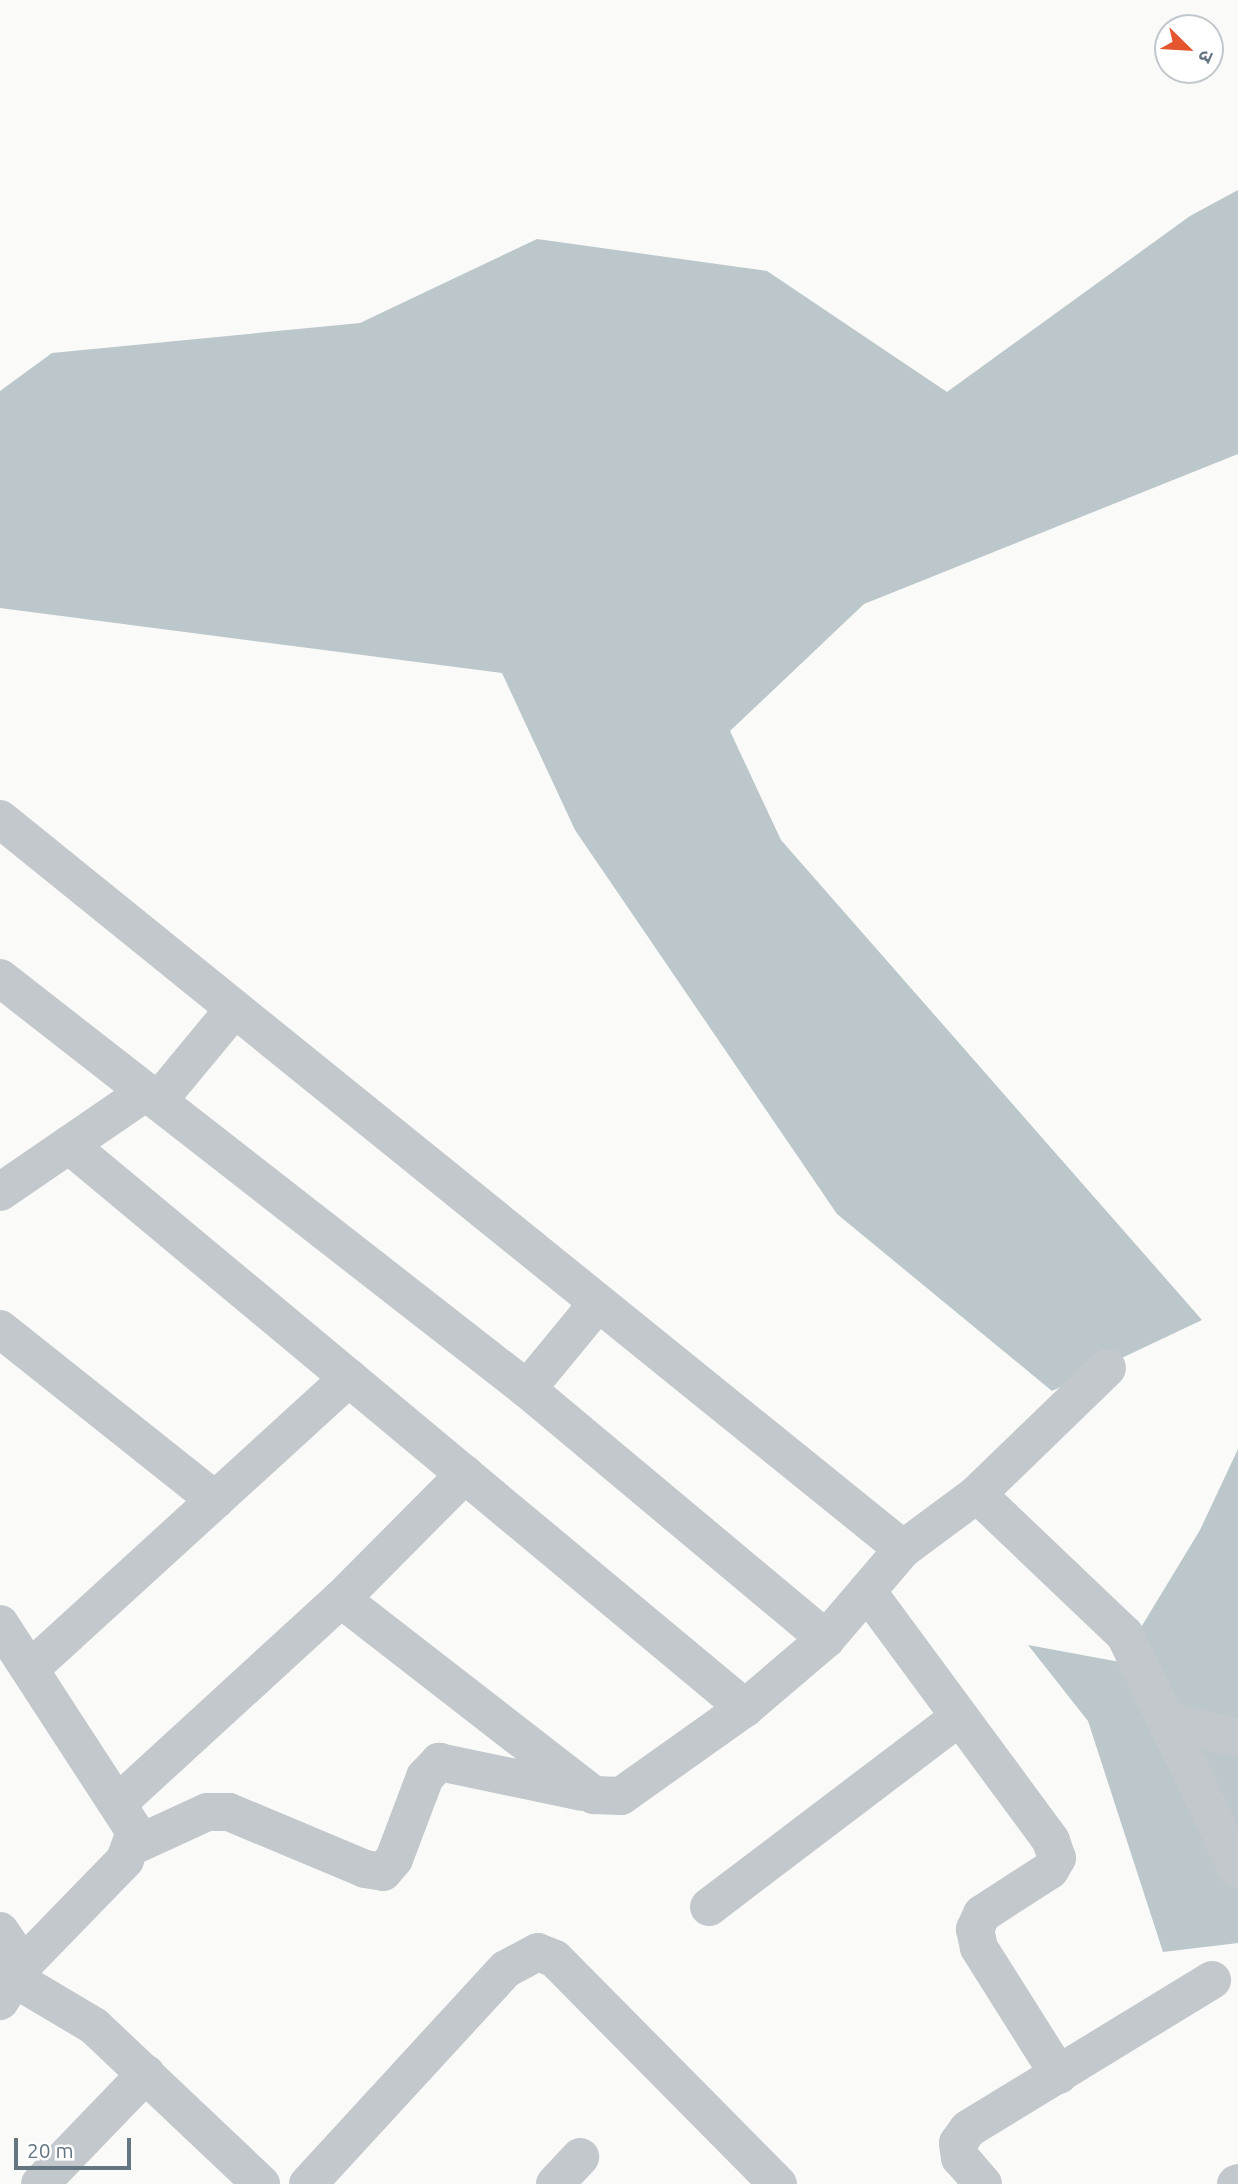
<!DOCTYPE html>
<html>
<head>
<meta charset="utf-8">
<style>
	body { margin:0 }
	#map { position:relative; width:1238px; height:2184px; overflow:hidden; background:#fafaf8; font-family:Ubuntu,"Noto Sans Devanagari",sans-serif }
	div>[style] { position:absolute }
	[style*='--x'] { left:calc(var(--x)*1px); top:calc(var(--y)*1px); width:calc(var(--w)*1px); rotate:calc(var(--a)*1deg) }
	.water>* { inset:0; background:#bbc7cb }
	.minor>* { height:38px; margin:-19px; padding:0 19px; transform-origin:19px; border-radius:19px; background:#c3c8cc }
	span { translate:-50% -50%; white-space:nowrap; text-align:center; line-height:1.15; -webkit-text-stroke:7px #fff; paint-order:stroke }
	.north { position:absolute; left:1154px; top:14px; width:70px; height:70px; box-sizing:border-box; background:#fff; border:2px solid #c1c8cd; border-radius:50%; rotate:114deg; font-size:19px; font-weight:700; line-height:28px; text-align:center; color:#657683 }
	.north::after { content:''; display:block; margin:auto; width:24px; height:32px; background:#e4572e; clip-path:polygon(50% 0,100% 100%,50% 72%,0 100%) }
	.scale { position:absolute; left:14px; top:2138px; width:117px; height:32px; box-sizing:border-box; border:4px solid #657683; border-top:0; padding-left:9px; font-size:21px; line-height:24px; white-space:nowrap; color:#657683; -webkit-text-stroke:5px #fff; paint-order:stroke }
</style>
</head>
<body>
<div id="map">
	<div class="water">
		<div style="clip-path:polygon(1238px 190px,1238px 454px,864px 604px,730px 731px,781px 840px,1202px 1320px,1052px 1391px,837px 1214px,575px 830px,502px 673px,0 608px,0 391px,52px 353px,360px 323px,537px 239px,767px 271px,947px 392px,1190px 216px)"></div>
		<div style="clip-path:polygon(1238px 1449px,1238px 1943px,1163px 1952px,1088px 1721px,1028px 1645px,1120px 1662px,1200px 1530px)"></div>
	</div>
	<div class="minor">
		<div style="--x:0;--y:819;--w:1161;--a:38.95"></div>
		<div style="--x:0;--y:978;--w:668;--a:37.95"></div>
		<div style="--x:527;--y:1389;--w:390;--a:39.9"></div>
		<div style="--x:158;--y:1101;--w:119;--a:-50.4"></div>
		<div style="--x:69;--y:1145;--w:880;--a:39.79"></div>
		<div style="--x:0;--y:1192;--w:177;--a:-34.4"></div>
		<div style="--x:0;--y:1329;--w:275;--a:38.5"></div>
		<div style="--x:527;--y:1389;--w:110;--a:-50.5"></div>
		<div style="--x:977;--y:1494;--w:204;--a:43.6"></div>
		<div style="--x:1125;--y:1635;--w:261;--a:64.3"></div>
		<div style="--x:867;--y:1591;--w:310;--a:53.6"></div>
		<div style="--x:1051;--y:1841;--w:18;--a:71"></div>
		<div style="--x:1057;--y:1858;--w:14;--a:120"></div>
		<div style="--x:1050;--y:1870;--w:81;--a:147.1"></div>
		<div style="--x:982;--y:1914;--w:17;--a:115"></div>
		<div style="--x:975;--y:1929;--w:19;--a:78"></div>
		<div style="--x:979;--y:1948;--w:150;--a:57.8"></div>
		<div style="--x:341;--y:1599;--w:320;--a:37.8"></div>
		<div style="--x:594;--y:1795;--w:27;--a:2"></div>
		<div style="--x:621;--y:1796;--w:152;--a:-35.4"></div>
		<div style="--x:745;--y:1708;--w:106;--a:-40.4"></div>
		<div style="--x:826;--y:1639;--w:118;--a:-49.5"></div>
		<div style="--x:903;--y:1549;--w:92;--a:-36.6"></div>
		<div style="--x:977;--y:1494;--w:181;--a:-44.1"></div>
		<div style="--x:0;--y:1624;--w:248;--a:57"></div>
		<div style="--x:135;--y:1832;--w:30;--a:110"></div>
		<div style="--x:125;--y:1860;--w:146;--a:134.2"></div>
		<div style="--x:23;--y:1965;--w:43;--a:122.6"></div>
		<div style="--x:30;--y:1669;--w:432;--a:-42.4"></div>
		<div style="--x:1166;--y:1721;--w:74;--a:13.3"></div>
		<div style="--x:118;--y:1803;--w:302;--a:-42.5"></div>
		<div style="--x:341;--y:1599;--w:176;--a:-45.2"></div>
		<div style="--x:133;--y:1846;--w:81;--a:-24.7"></div>
		<div style="--x:207;--y:1812;--w:22;--a:0"></div>
		<div style="--x:229;--y:1812;--w:147;--a:22.7"></div>
		<div style="--x:365;--y:1869;--w:18;--a:9"></div>
		<div style="--x:383;--y:1872;--w:17;--a:-50"></div>
		<div style="--x:394;--y:1859;--w:88;--a:-69.3"></div>
		<div style="--x:425;--y:1777;--w:21;--a:-47"></div>
		<div style="--x:439;--y:1762;--w:146;--a:11.8"></div>
		<div style="--x:709;--y:1907;--w:313;--a:-37.2"></div>
		<div style="--x:0;--y:1931;--w:41;--a:55.9"></div>
		<div style="--x:15;--y:1979;--w:92;--a:30.7"></div>
		<div style="--x:94;--y:2026;--w:230;--a:43.4"></div>
		<div style="--x:40;--y:2184;--w:153;--a:-46.1"></div>
		<div style="--x:308;--y:2184;--w:292;--a:-47.4"></div>
		<div style="--x:506;--y:1969;--w:36;--a:-28"></div>
		<div style="--x:538;--y:1952;--w:18;--a:22"></div>
		<div style="--x:555;--y:1959;--w:317;--a:45.3"></div>
		<div style="--x:555;--y:2184;--w:37;--a:-47"></div>
		<div style="--x:983;--y:2184;--w:35;--a:-131"></div>
		<div style="--x:960;--y:2158;--w:15;--a:-98"></div>
		<div style="--x:958;--y:2143;--w:17;--a:-54"></div>
		<div style="--x:968;--y:2129;--w:286;--a:-31.4"></div>
		<div style="--x:1236;--y:2184;--w:2;--a:-27"></div>
	</div>
	<div class="north">उ</div>
	<div class="scale">20 m</div>
</div>
</body>
</html>
